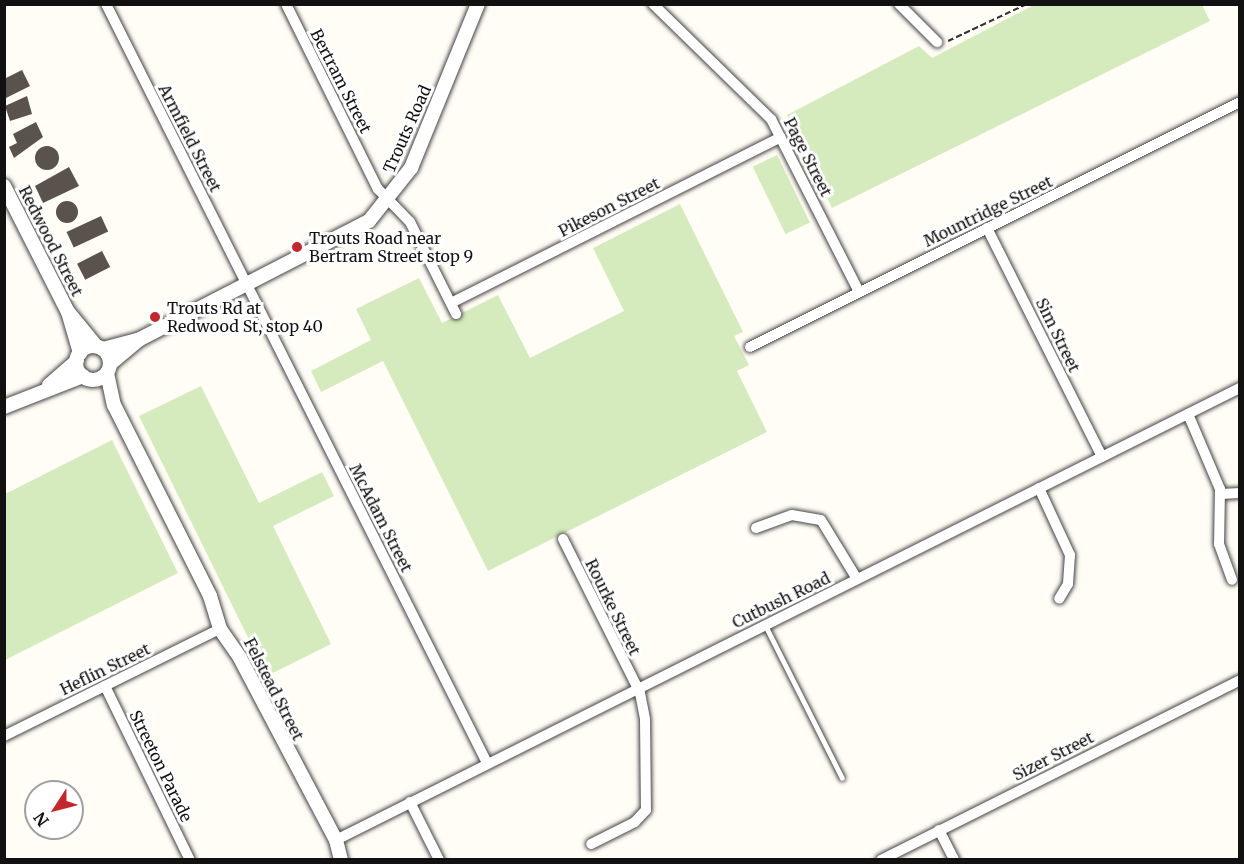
<!DOCTYPE html>
<html>
<head>
<meta charset="utf-8">
<style>
	body { margin:0 }
	#map { position:relative; width:1244px; height:864px; overflow:hidden; background:#fffdf5; font-family:Merriweather,serif }
	div>[style] { position:absolute }
	[style*='--x'] { left:calc(var(--x)*1px); top:calc(var(--y)*1px); width:calc(var(--w)*1px); rotate:calc(var(--a)*1deg) }
	.green>* { inset:0; background:#d5ebbd; transform-origin:0 0 }
	.building>* { inset:0; background:#5a524d; transform-origin:0 0 }
	.round { border-radius:50% }
	.path>* { height:2px; margin-top:-1px; transform-origin:0; background:repeating-linear-gradient(90deg,#333 0 6px,transparent 0 9px) }
	.roads { filter:drop-shadow(0 0 2px #444) drop-shadow(0 0 2px #444) }
	.service>* { height:5px; margin:-2.5px; padding:0 2.5px; transform-origin:2.5px; border-radius:2.5px; background:#fff }
	.minor>* { height:10px; margin:-5px; padding:0 5px; transform-origin:5px; border-radius:5px; background:#fff }
	.tertiary>* { height:14px; margin:-7px; padding:0 7px; transform-origin:7px; border-radius:7px; background:#fff }
	.tertiary>.ring { margin:-7px; padding:0; box-sizing:content-box; background:none; border:14px solid #fff; border-radius:50% }
	.dots>* { width:16px; height:16px; translate:-50% -50%; box-sizing:border-box; border:3px solid #fff; border-radius:50% }
	span { translate:-50% -50%; white-space:nowrap; text-align:center; line-height:1.15; -webkit-text-stroke:6px #fff; paint-order:stroke }
	.street-label { font-size:16px; color:#111 }
	.poi-label { font-size:16px; color:#111 }
	.left { translate:0 -50%; text-align:left }
	.frame { position:absolute; inset:0; border:6px solid #111; pointer-events:none }
	.north { position:absolute; left:24px; top:780px; width:60px; height:60px; box-sizing:border-box; background:#fff; border:2px solid #a0a0a0; border-radius:50%; rotate:234deg; font-size:16px; font-weight:700; line-height:24px; text-align:center; color:#111 }
	.north::after { content:''; display:block; margin:auto; width:21px; height:27px; background:#c4262e; clip-path:polygon(50% 0,100% 100%,50% 72%,0 100%) }
</style>
</head>
<body>
<div id="map">
	<div class="green">
		<div style="clip-path:polygon(1034px 5px,1202px 5px,1210px 21px,832px 208px,787px 115px,919px 46px,932px 58px)"></div>
		<div style="left:777px;top:155px;width:75px;height:27px;rotate:64deg"></div>
		<div style="clip-path:polygon(680px 204px,743px 332px,734px 336px,749px 365px,737px 371px,767px 432px,488px 571px,383px 361px,321px 392px,311px 371px,371px 340px,356px 309px,419px 278px,442px 323px,498px 295px,530px 358px,624px 311px,593px 248px)"></div>
		<div style="clip-path:polygon(201px 386px,259px 503px,322px 472px,334px 496px,273px 526px,331px 644px,267px 676px,139px 416px)"></div>
		<div style="clip-path:polygon(112px 440px,178px 573px,5px 660px,5px 494px)"></div>
	</div>
	<div class="building">
		<div style="clip-path:polygon(22px 70px,30px 86px,4px 99px,4px 79px)"></div>
		<div style="clip-path:polygon(27px 96px,32px 114px,10px 121px,5px 106px)"></div>
		<div style="clip-path:polygon(36px 122px,43px 137px,14px 158px,9px 147px,17px 143px,13px 134px)"></div>
		<div class="round" style="left:35px;top:146px;width:24px;height:24px"></div>
		<div style="clip-path:polygon(69px 167px,79px 186px,43px 203px,35px 186px)"></div>
		<div class="round" style="left:56px;top:201px;width:22px;height:22px"></div>
		<div style="left:101px;top:216px;width:17px;height:38px;rotate:65deg"></div>
		<div style="left:102px;top:251px;width:18px;height:28px;rotate:63deg"></div>
	</div>
	<div class="path">
		<div style="--x:948;--y:41;--w:87;--a:-25.1"></div>
	</div>
	<div class="roads">
		<div class="service">
			<div style="--x:765;--y:625;--w:171;--a:63.3"></div>
		</div>
		<div class="minor">
			<div style="--x:106;--y:4;--w:849;--a:63.34"></div>
			<div style="--x:286;--y:4;--w:207;--a:63.6"></div>
			<div style="--x:378;--y:189;--w:46;--a:45.9"></div>
			<div style="--x:410;--y:222;--w:103;--a:63.4"></div>
			<div style="--x:653;--y:4;--w:165;--a:44.3"></div>
			<div style="--x:771;--y:119;--w:194;--a:63"></div>
			<div style="--x:899;--y:4;--w:54;--a:45"></div>
			<div style="--x:987;--y:228;--w:256;--a:63.3"></div>
			<div style="--x:451;--y:303;--w:369;--a:-26.7"></div>
			<div style="--x:750;--y:347;--w:548;--a:-26.57"></div>
			<div style="--x:1188;--y:414;--w:82;--a:66.9"></div>
			<div style="--x:1220;--y:489;--w:55;--a:91"></div>
			<div style="--x:1219;--y:544;--w:38;--a:70"></div>
			<div style="--x:1039;--y:488;--w:74;--a:65.2"></div>
			<div style="--x:1070;--y:555;--w:29;--a:94"></div>
			<div style="--x:1068;--y:584;--w:17;--a:121"></div>
			<div style="--x:1221;--y:494;--w:19;--a:-3"></div>
			<div style="--x:756;--y:528;--w:38;--a:-20"></div>
			<div style="--x:792;--y:515;--w:29;--a:10"></div>
			<div style="--x:821;--y:520;--w:69;--a:58.6"></div>
			<div style="--x:563;--y:539;--w:172;--a:63.4"></div>
			<div style="--x:640;--y:693;--w:26;--a:79"></div>
			<div style="--x:645;--y:719;--w:91;--a:89.4"></div>
			<div style="--x:646;--y:810;--w:16;--a:133"></div>
			<div style="--x:635;--y:822;--w:49;--a:153.4"></div>
			<div style="--x:105;--y:686;--w:194;--a:64"></div>
			<div style="--x:4;--y:736;--w:241;--a:-26.4"></div>
			<div style="--x:410;--y:802;--w:65;--a:63.4"></div>
			<div style="--x:939;--y:830;--w:34;--a:63"></div>
			<div style="--x:336;--y:840;--w:1011;--a:-26.57"></div>
			<div style="--x:881;--y:860;--w:402;--a:-26.6"></div>
		</div>
		<div class="tertiary">
			<div style="--x:4;--y:186;--w:141;--a:63.1"></div>
			<div style="--x:68;--y:312;--w:43;--a:73.7"></div>
			<div style="--x:69;--y:313;--w:43;--a:50.7"></div>
			<div class="ring" style="left:76px;top:346px;width:20px;height:20px"></div>
			<div style="--x:103;--y:349;--w:38;--a:-15"></div>
			<div style="--x:140;--y:339;--w:258;--a:-27.3"></div>
			<div style="--x:369;--y:221;--w:68;--a:-51.6"></div>
			<div style="--x:411;--y:168;--w:177;--a:-67.8"></div>
			<div style="--x:110;--y:364;--w:39;--a:-40"></div>
			<div style="--x:107;--y:373;--w:33;--a:78"></div>
			<div style="--x:114;--y:405;--w:214;--a:63.3"></div>
			<div style="--x:210;--y:596;--w:34;--a:73"></div>
			<div style="--x:220;--y:629;--w:35;--a:55"></div>
			<div style="--x:240;--y:658;--w:206;--a:62.2"></div>
			<div style="--x:336;--y:840;--w:21;--a:76"></div>
			<div style="--x:49;--y:385;--w:37;--a:-41"></div>
			<div style="--x:4;--y:407;--w:85;--a:-21.4"></div>
		</div>
	</div>
	<div class="dots">
		<div style="left:297px;top:247px;background:#c4262e"></div>
		<div style="left:155px;top:317px;background:#c4262e"></div>
	</div>
	<div class="street-label">
		<span style="left:341px;top:81px;rotate:63deg">Bertram Street</span>
		<span style="left:407px;top:129px;rotate:-66deg">Trouts Road</span>
		<span style="left:190px;top:138px;rotate:63deg">Armfield Street</span>
		<span style="left:808px;top:157px;rotate:63deg">Page Street</span>
		<span style="left:609px;top:207px;rotate:-27deg">Pikeson Street</span>
		<span style="left:988px;top:211px;rotate:-26deg">Mountridge Street</span>
		<span style="left:51px;top:241px;rotate:63deg">Redwood Street</span>
		<span style="left:1058px;top:335px;rotate:64deg">Sim Street</span>
		<span style="left:381px;top:518px;rotate:63deg">McAdam Street</span>
		<span style="left:781px;top:600px;rotate:-26deg">Cutbush Road</span>
		<span style="left:613px;top:607px;rotate:64deg">Rourke Street</span>
		<span style="left:105px;top:669px;rotate:-26deg">Heflin Street</span>
		<span style="left:274px;top:689px;rotate:63deg">Felstead Street</span>
		<span style="left:1053px;top:756px;rotate:-27deg">Sizer Street</span>
		<span style="left:161px;top:766px;rotate:64deg">Streeton Parade</span>
	</div>
	<div class="poi-label">
		<span class="left" style="left:309px;top:247px">Trouts Road near<br>Bertram Street stop 9</span>
		<span class="left" style="left:167px;top:317px">Trouts Rd at<br>Redwood St, stop 40</span>
	</div>
	<div class="frame"></div>
	<div class="north">N</div>
</div>
</body>
</html>
